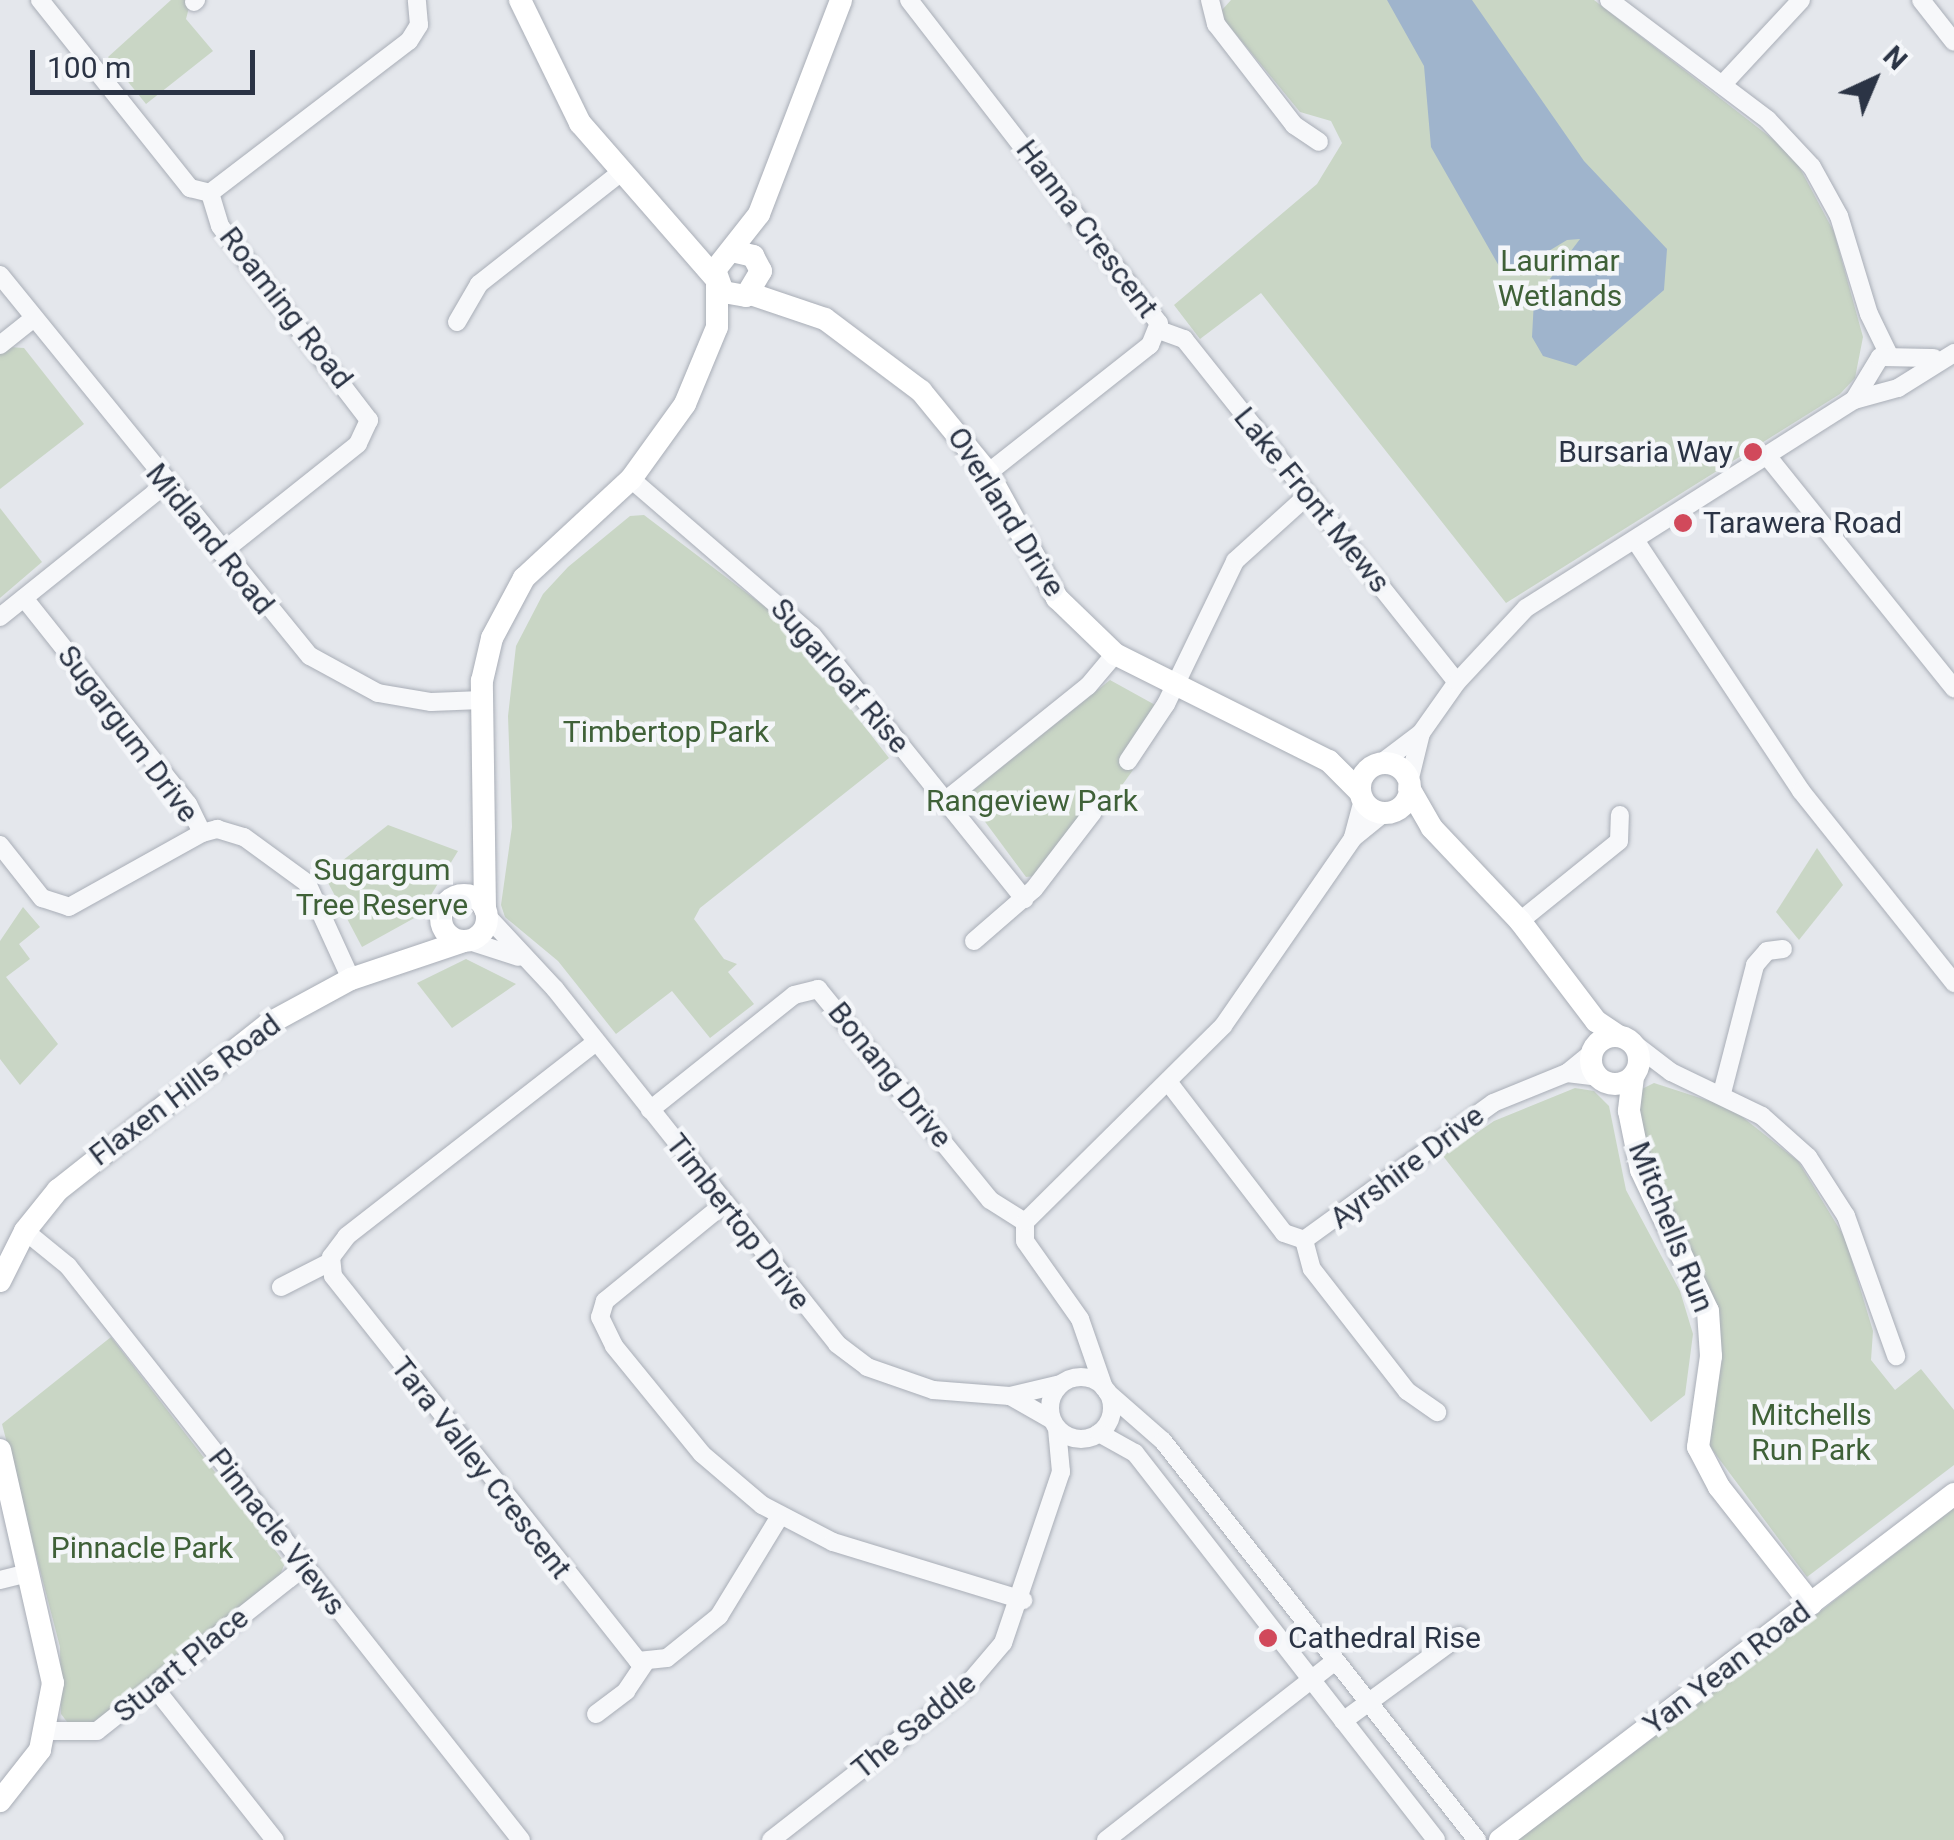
<!DOCTYPE html>
<html>
<head>
<meta charset="utf-8">
<style>
	body { margin:0 }
	#map { position:relative; width:1954px; height:1840px; overflow:hidden; background:#e4e7ec; font-family:Roboto,sans-serif }
	div>[style] { position:absolute }
	[style*='--x'] { left:calc(var(--x)*1px); top:calc(var(--y)*1px); width:calc(var(--w)*1px); rotate:calc(var(--a)*1deg) }
	.green>* { inset:0; background:#c9d6c5 }
	.water>* { inset:0; background:#9fb4cc }
	.roads { filter:drop-shadow(0 0 2px #a9aeb7) drop-shadow(0 0 2px #a9aeb7) }
	.street>* { height:18px; margin:-9px; padding:0 9px; transform-origin:9px; border-radius:9px; background:#f7f8fa }
	.street>.ring { margin:-9px; padding:0; box-sizing:content-box; background:none; border:18px solid #f7f8fa; border-radius:50% }
	.secondary>* { height:22px; margin:-11px; padding:0 11px; transform-origin:11px; border-radius:11px; background:#fff }
	.secondary>.ring { margin:-11px; padding:0; box-sizing:content-box; background:none; border:22px solid #fff; border-radius:50% }
	.dots>* { width:28px; height:28px; translate:-50% -50%; box-sizing:border-box; border:5px solid #f4f6f9; border-radius:50% }
	span { translate:-50% -50%; white-space:nowrap; text-align:center; line-height:1.15; -webkit-text-stroke:9px #f4f6f9; paint-order:stroke }
	.street-label { font-size:30px; color:#2b3445 }
	.park-label { font-size:30px; color:#3f6138 }
	.poi-label { font-size:30px; color:#2b3445 }
	.right { translate:-100% -50%; text-align:right }
	.left { translate:0 -50%; text-align:left }
	.north { position:absolute; left:1824px; top:30px; width:100px; height:100px; -webkit-text-stroke:8px #f4f6f9; paint-order:stroke; rotate:44deg; font-size:28px; font-weight:700; line-height:40px; text-align:center; color:#2b3445 }
	.north::after { content:''; display:block; margin:auto; width:35px; height:45px; background:#2b3445; clip-path:polygon(50% 0,100% 100%,50% 72%,0 100%) }
	.scale { position:absolute; left:30px; top:50px; width:225px; height:45px; box-sizing:border-box; border:5px solid #2b3445; border-top:0; padding-left:12px; font-size:30px; line-height:35px; white-space:nowrap; color:#2b3445; -webkit-text-stroke:8px #f4f6f9; paint-order:stroke }
</style>
</head>
<body>
<div id="map">
	<div class="green">
		<div style="clip-path:polygon(171px 0,191px 0,186px 19px,213px 51px,146px 104px,108px 57px)"></div>
		<div style="clip-path:polygon(1231px 0,1594px 0,1793px 155px,1834px 232px,1863px 337px,1855px 378px,1840px 394px,1506px 603px,1261px 293px,1200px 339px,1174px 305px,1317px 184px,1342px 143px,1331px 121px,1300px 112px,1225px 21px,1222px 10px)"></div>
		<div style="clip-path:polygon(9px 347px,24px 348px,84px 424px,0 489px,0 354px)"></div>
		<div style="clip-path:polygon(0 508px,42px 562px,0 598px)"></div>
		<div style="clip-path:polygon(644px 515px,780px 618px,889px 758px,700px 908px,694px 919px,724px 959px,737px 964px,728px 972px,754px 1004px,710px 1038px,672px 991px,616px 1034px,558px 961px,505px 917px,501px 905px,512px 827px,508px 716px,516px 646px,543px 594px,568px 567px,630px 516px)"></div>
		<div style="clip-path:polygon(1110px 680px,1157px 706px,1121px 758px,1133px 770px,1102px 813px,1088px 804px,1035px 876px,1026px 877px,966px 796px)"></div>
		<div style="clip-path:polygon(388px 825px,458px 851px,418px 916px,362px 947px,324px 875px)"></div>
		<div style="clip-path:polygon(1817px 848px,1843px 885px,1799px 940px,1776px 912px)"></div>
		<div style="clip-path:polygon(23px 907px,40px 927px,19px 944px,30px 959px,6px 977px,58px 1044px,20px 1085px,0 1059px,0 941px)"></div>
		<div style="clip-path:polygon(466px 959px,516px 984px,452px 1028px,417px 983px)"></div>
		<div style="clip-path:polygon(1654px 1083px,1731px 1108px,1798px 1161px,1845px 1238px,1873px 1331px,1871px 1360px,1895px 1390px,1921px 1369px,1954px 1410px,1954px 1465px,1807px 1577px,1708px 1444px,1719px 1370px,1649px 1168px,1632px 1094px)"></div>
		<div style="clip-path:polygon(1575px 1088px,1594px 1091px,1609px 1106px,1626px 1190px,1680px 1291px,1693px 1334px,1685px 1395px,1651px 1422px,1443px 1156px,1494px 1121px)"></div>
		<div style="clip-path:polygon(111px 1337px,285px 1563px,280px 1575px,91px 1725px,68px 1723px,61px 1714px,60px 1647px,2px 1424px)"></div>
		<div style="clip-path:polygon(1954px 1508px,1954px 1840px,1517px 1840px,1786px 1638px)"></div>
	</div>
	<div class="water">
		<div style="clip-path:polygon(1387px 0,1472px 0,1584px 161px,1667px 249px,1664px 290px,1576px 366px,1543px 356px,1532px 337px,1534px 300px,1580px 239px,1567px 240px,1514px 272px,1499px 266px,1431px 147px,1424px 66px)"></div>
	</div>
	<div class="roads">
		<div class="street">
			<div style="--x:40;--y:0;--w:241;--a:51.4"></div>
			<div style="--x:190;--y:188;--w:21;--a:14"></div>
			<div style="--x:909;--y:0;--w:408;--a:52.3"></div>
			<div style="--x:1159;--y:323;--w:24;--a:112"></div>
			<div style="--x:1150;--y:345;--w:206;--a:141.7"></div>
			<div style="--x:1210;--y:0;--w:25;--a:76"></div>
			<div style="--x:1216;--y:24;--w:128;--a:52.3"></div>
			<div style="--x:1294;--y:125;--w:30;--a:34"></div>
			<div style="--x:1609;--y:0;--w:199;--a:37"></div>
			<div style="--x:1768;--y:120;--w:64;--a:46.9"></div>
			<div style="--x:1812;--y:167;--w:56;--a:61.1"></div>
			<div style="--x:1839;--y:216;--w:102;--a:73"></div>
			<div style="--x:1869;--y:314;--w:46;--a:64"></div>
			<div style="--x:1921;--y:0;--w:53;--a:51.8"></div>
			<div style="--x:194;--y:2;--w:3;--a:-45"></div>
			<div style="--x:1722;--y:85;--w:116;--a:-47.1"></div>
			<div style="--x:210;--y:193;--w:34;--a:73"></div>
			<div style="--x:220;--y:226;--w:245;--a:52.5"></div>
			<div style="--x:369;--y:420;--w:26;--a:115"></div>
			<div style="--x:358;--y:444;--w:175;--a:141.5"></div>
			<div style="--x:210;--y:193;--w:250;--a:-37.4"></div>
			<div style="--x:409;--y:41;--w:19;--a:-58"></div>
			<div style="--x:419;--y:25;--w:25;--a:-95"></div>
			<div style="--x:0;--y:275;--w:491;--a:50.9"></div>
			<div style="--x:310;--y:656;--w:77;--a:28.6"></div>
			<div style="--x:378;--y:693;--w:54;--a:9.6"></div>
			<div style="--x:431;--y:702;--w:51;--a:-2.2"></div>
			<div style="--x:457;--y:322;--w:44;--a:-59.9"></div>
			<div style="--x:479;--y:284;--w:178;--a:-38.2"></div>
			<div style="--x:1159;--y:330;--w:27;--a:20"></div>
			<div style="--x:1184;--y:339;--w:438;--a:51.5"></div>
			<div style="--x:0;--y:345;--w:43;--a:-38.5"></div>
			<div style="--x:1854;--y:400;--w:50;--a:-58.8"></div>
			<div style="--x:1880;--y:357;--w:54;--a:1.1"></div>
			<div style="--x:1768;--y:457;--w:297;--a:51.2"></div>
			<div style="--x:631;--y:479;--w:239;--a:40.8"></div>
			<div style="--x:812;--y:635;--w:339;--a:51.2"></div>
			<div style="--x:1635;--y:540;--w:301;--a:56.5"></div>
			<div style="--x:1801;--y:791;--w:246;--a:51.4"></div>
			<div style="--x:24;--y:598;--w:263;--a:51.5"></div>
			<div style="--x:188;--y:804;--w:32;--a:64"></div>
			<div style="--x:202;--y:833;--w:16;--a:-15"></div>
			<div style="--x:217;--y:829;--w:28;--a:17"></div>
			<div style="--x:244;--y:837;--w:78;--a:36.1"></div>
			<div style="--x:307;--y:883;--w:106;--a:65.4"></div>
			<div style="--x:0;--y:617;--w:213;--a:-38.7"></div>
			<div style="--x:1128;--y:761;--w:69;--a:-56.3"></div>
			<div style="--x:1166;--y:704;--w:159;--a:-64.2"></div>
			<div style="--x:1235;--y:561;--w:98;--a:-42.1"></div>
			<div style="--x:1380;--y:764;--w:51;--a:-37.1"></div>
			<div style="--x:1421;--y:733;--w:62;--a:-54.8"></div>
			<div style="--x:1457;--y:682;--w:101;--a:-47"></div>
			<div style="--x:1526;--y:608;--w:388;--a:-32.4"></div>
			<div style="--x:1854;--y:400;--w:46;--a:-15.3"></div>
			<div style="--x:1898;--y:388;--w:66;--a:-32"></div>
			<div style="--x:1409;--y:782;--w:50;--a:-76.2"></div>
			<div style="--x:946;--y:800;--w:182;--a:-38.8"></div>
			<div style="--x:1088;--y:686;--w:42;--a:-49.8"></div>
			<div style="--x:1353;--y:837;--w:38;--a:-75"></div>
			<div style="--x:0;--y:845;--w:68;--a:51.6"></div>
			<div style="--x:42;--y:898;--w:28;--a:18"></div>
			<div style="--x:69;--y:907;--w:152;--a:-29.1"></div>
			<div style="--x:487;--y:916;--w:100;--a:47"></div>
			<div style="--x:555;--y:989;--w:453;--a:51.5"></div>
			<div style="--x:837;--y:1344;--w:38;--a:37"></div>
			<div style="--x:867;--y:1367;--w:70;--a:19.2"></div>
			<div style="--x:933;--y:1390;--w:77;--a:4.5"></div>
			<div style="--x:1010;--y:1396;--w:52;--a:-13.2"></div>
			<div style="--x:1520;--y:921;--w:127;--a:-38.9"></div>
			<div style="--x:1619;--y:841;--w:26;--a:-88"></div>
			<div style="--x:469;--y:941;--w:52;--a:17.7"></div>
			<div style="--x:974;--y:941;--w:79;--a:-40.9"></div>
			<div style="--x:1034;--y:889;--w:97;--a:-52.5"></div>
			<div style="--x:596;--y:1042;--w:316;--a:142.1"></div>
			<div style="--x:347;--y:1236;--w:26;--a:127"></div>
			<div style="--x:331;--y:1257;--w:19;--a:84"></div>
			<div style="--x:333;--y:1276;--w:491;--a:51.6"></div>
			<div style="--x:638;--y:1661;--w:29;--a:-6"></div>
			<div style="--x:667;--y:1658;--w:67;--a:-38.9"></div>
			<div style="--x:719;--y:1616;--w:117;--a:-58.6"></div>
			<div style="--x:1633;--y:1043;--w:48;--a:37.3"></div>
			<div style="--x:1671;--y:1072;--w:101;--a:25.8"></div>
			<div style="--x:1762;--y:1116;--w:62;--a:41.7"></div>
			<div style="--x:1808;--y:1157;--w:70;--a:57.2"></div>
			<div style="--x:1846;--y:1216;--w:149;--a:70.3"></div>
			<div style="--x:1567;--y:1073;--w:32;--a:-39"></div>
			<div style="--x:1169;--y:1083;--w:189;--a:52.5"></div>
			<div style="--x:1284;--y:1233;--w:21;--a:19"></div>
			<div style="--x:1304;--y:1240;--w:30;--a:75"></div>
			<div style="--x:1312;--y:1269;--w:155;--a:52.1"></div>
			<div style="--x:1407;--y:1391;--w:37;--a:35"></div>
			<div style="--x:1722;--y:1093;--w:132;--a:-75.5"></div>
			<div style="--x:1755;--y:965;--w:18;--a:-49"></div>
			<div style="--x:1767;--y:951;--w:16;--a:-7"></div>
			<div style="--x:650;--y:1110;--w:184;--a:-38.6"></div>
			<div style="--x:794;--y:995;--w:25;--a:-14"></div>
			<div style="--x:818;--y:989;--w:272;--a:50.8"></div>
			<div style="--x:990;--y:1200;--w:41;--a:32.2"></div>
			<div style="--x:724;--y:1204;--w:154;--a:140.8"></div>
			<div style="--x:605;--y:1301;--w:17;--a:107"></div>
			<div style="--x:600;--y:1317;--w:32;--a:64"></div>
			<div style="--x:614;--y:1346;--w:139;--a:50.8"></div>
			<div style="--x:702;--y:1454;--w:79;--a:40.4"></div>
			<div style="--x:762;--y:1505;--w:80;--a:27.5"></div>
			<div style="--x:833;--y:1542;--w:199;--a:17"></div>
			<div style="--x:25;--y:1231;--w:55;--a:39.1"></div>
			<div style="--x:68;--y:1266;--w:731;--a:51.72"></div>
			<div style="--x:1304;--y:1240;--w:233;--a:-35.9"></div>
			<div style="--x:1493;--y:1103;--w:80;--a:-22.1"></div>
			<div style="--x:1567;--y:1073;--w:31;--a:7"></div>
			<div style="--x:281;--y:1287;--w:55;--a:-27"></div>
			<div class="ring" style="left:1050px;top:1377px;width:44px;height:44px"></div>
			<div style="--x:1104;--y:1388;--w:73;--a:-109.2"></div>
			<div style="--x:1080;--y:1319;--w:95;--a:-125.2"></div>
			<div style="--x:1025;--y:1241;--w:19;--a:-90"></div>
			<div style="--x:1025;--y:1222;--w:279;--a:-44.7"></div>
			<div style="--x:1223;--y:1026;--w:229;--a:-55.3"></div>
			<div style="--x:1353;--y:838;--w:40;--a:-39"></div>
			<div style="--x:1107;--y:1392;--w:74;--a:41.2"></div>
			<div style="--x:1163;--y:1441;--w:508;--a:51.8"></div>
			<div style="--x:1010;--y:1396;--w:48;--a:29.7"></div>
			<div style="--x:1099;--y:1433;--w:41;--a:29.1"></div>
			<div style="--x:1135;--y:1453;--w:490;--a:52.1"></div>
			<div style="--x:0;--y:1580;--w:30;--a:-14"></div>
			<div style="--x:154;--y:1687;--w:195;--a:51.7"></div>
			<div style="--x:596;--y:1714;--w:38;--a:-37"></div>
			<div style="--x:626;--y:1691;--w:34;--a:-56"></div>
			<div style="--x:1343;--y:1721;--w:144;--a:-36.2"></div>
			<div style="--x:47;--y:1731;--w:50;--a:0"></div>
			<div style="--x:97;--y:1731;--w:265;--a:-38.4"></div>
			<div style="--x:771;--y:1840;--w:244;--a:-38"></div>
			<div style="--x:963;--y:1690;--w:62;--a:-49.6"></div>
			<div style="--x:1003;--y:1643;--w:181;--a:-71.3"></div>
			<div style="--x:1061;--y:1472;--w:43;--a:-95.3"></div>
			<div style="--x:1106;--y:1840;--w:291;--a:-38"></div>
		</div>
		<div class="secondary">
			<div style="--x:520;--y:0;--w:137;--a:64"></div>
			<div style="--x:580;--y:123;--w:206;--a:48.9"></div>
			<div style="--x:732;--y:251;--w:22;--a:13"></div>
			<div style="--x:753;--y:256;--w:17;--a:62"></div>
			<div style="--x:761;--y:271;--w:29;--a:121"></div>
			<div style="--x:746;--y:296;--w:23;--a:-170"></div>
			<div style="--x:723;--y:292;--w:23;--a:-110"></div>
			<div style="--x:715;--y:270;--w:71;--a:-51.8"></div>
			<div style="--x:759;--y:214;--w:229;--a:-69"></div>
			<div style="--x:751;--y:294;--w:78;--a:18.7"></div>
			<div style="--x:825;--y:319;--w:120;--a:36.9"></div>
			<div style="--x:921;--y:391;--w:106;--a:50.7"></div>
			<div style="--x:988;--y:473;--w:143;--a:61.1"></div>
			<div style="--x:1057;--y:598;--w:81;--a:44"></div>
			<div style="--x:1115;--y:654;--w:239;--a:26.6"></div>
			<div style="--x:1329;--y:761;--w:44;--a:45"></div>
			<div class="ring" style="left:1360px;top:763px;width:28px;height:28px"></div>
			<div style="--x:1409;--y:788;--w:46;--a:60.1"></div>
			<div style="--x:1432;--y:828;--w:128;--a:46.6"></div>
			<div style="--x:1520;--y:921;--w:126;--a:52.8"></div>
			<div style="--x:1596;--y:1021;--w:27;--a:34"></div>
			<div class="ring" style="left:441px;top:895px;width:24px;height:24px"></div>
			<div style="--x:485;--y:909;--w:228;--a:-90.8"></div>
			<div style="--x:482;--y:681;--w:44;--a:-76.9"></div>
			<div style="--x:492;--y:638;--w:68;--a:-61.9"></div>
			<div style="--x:524;--y:578;--w:146;--a:-42.8"></div>
			<div style="--x:631;--y:479;--w:92;--a:-54.2"></div>
			<div style="--x:685;--y:404;--w:83;--a:-67.4"></div>
			<div style="--x:717;--y:327;--w:42;--a:-90"></div>
			<div class="ring" style="left:1591px;top:1036px;width:26px;height:26px"></div>
			<div style="--x:1633;--y:1077;--w:34;--a:97"></div>
			<div style="--x:1629;--y:1111;--w:60;--a:78.5"></div>
			<div style="--x:1641;--y:1170;--w:156;--a:64.6"></div>
			<div style="--x:1708;--y:1311;--w:45;--a:86.2"></div>
			<div style="--x:1711;--y:1356;--w:92;--a:98.1"></div>
			<div style="--x:1698;--y:1447;--w:45;--a:62.3"></div>
			<div style="--x:1719;--y:1487;--w:149;--a:51.8"></div>
			<div style="--x:0;--y:1281;--w:56;--a:-63.4"></div>
			<div style="--x:25;--y:1231;--w:53;--a:-51.2"></div>
			<div style="--x:58;--y:1190;--w:268;--a:-38.3"></div>
			<div style="--x:268;--y:1024;--w:94;--a:-28.5"></div>
			<div style="--x:351;--y:979;--w:116;--a:-18.6"></div>
			<div style="--x:0;--y:1450;--w:239;--a:77.2"></div>
			<div style="--x:53;--y:1683;--w:68;--a:101"></div>
			<div style="--x:40;--y:1750;--w:65;--a:128.1"></div>
			<div style="--x:1500;--y:1840;--w:571;--a:-37.31"></div>
		</div>
	</div>
	<div class="dots">
		<div style="left:1753px;top:452px;background:#d1495b"></div>
		<div style="left:1683px;top:523px;background:#d1495b"></div>
		<div style="left:1268px;top:1638px;background:#d1495b"></div>
	</div>
	<div class="street-label">
		<span style="left:1087px;top:229px;rotate:53deg">Hanna Crescent</span>
		<span style="left:286px;top:308px;rotate:52deg">Roaming Road</span>
		<span style="left:1312px;top:500px;rotate:51deg">Lake Front Mews</span>
		<span style="left:1006px;top:512px;rotate:58deg">Overland Drive</span>
		<span style="left:210px;top:539px;rotate:51deg">Midland Road</span>
		<span style="left:840px;top:676px;rotate:49deg">Sugarloaf Rise</span>
		<span style="left:128px;top:734px;rotate:53deg">Sugargum Drive</span>
		<span style="left:890px;top:1075px;rotate:51deg">Bonang Drive</span>
		<span style="left:185px;top:1090px;rotate:-37deg">Flaxen Hills Road</span>
		<span style="left:1407px;top:1167px;rotate:-37deg">Ayrshire Drive</span>
		<span style="left:738px;top:1222px;rotate:52deg">Timbertop Drive</span>
		<span style="left:1671px;top:1227px;rotate:68deg">Mitchells Run</span>
		<span style="left:481px;top:1468px;rotate:52deg">Tara Valley Crescent</span>
		<span style="left:277px;top:1532px;rotate:52deg">Pinnacle Views</span>
		<span style="left:181px;top:1665px;rotate:-39deg">Stuart Place</span>
		<span style="left:1727px;top:1668px;rotate:-37deg">Yan Yean Road</span>
		<span style="left:914px;top:1726px;rotate:-39deg">The Saddle</span>
	</div>
	<div class="park-label">
		<span style="left:1560px;top:278px">Laurimar<br>Wetlands</span>
		<span style="left:666px;top:732px">Timbertop Park</span>
		<span style="left:1032px;top:801px">Rangeview Park</span>
		<span style="left:382px;top:887px">Sugargum<br>Tree Reserve</span>
		<span style="left:1811px;top:1432px">Mitchells<br>Run Park</span>
		<span style="left:142px;top:1548px">Pinnacle Park</span>
	</div>
	<div class="poi-label">
		<span class="right" style="left:1733px;top:452px">Bursaria Way</span>
		<span class="left" style="left:1703px;top:523px">Tarawera Road</span>
		<span class="left" style="left:1288px;top:1638px">Cathedral Rise</span>
	</div>
	<div class="north">N</div>
	<div class="scale">100 m</div>
</div>
</body>
</html>
